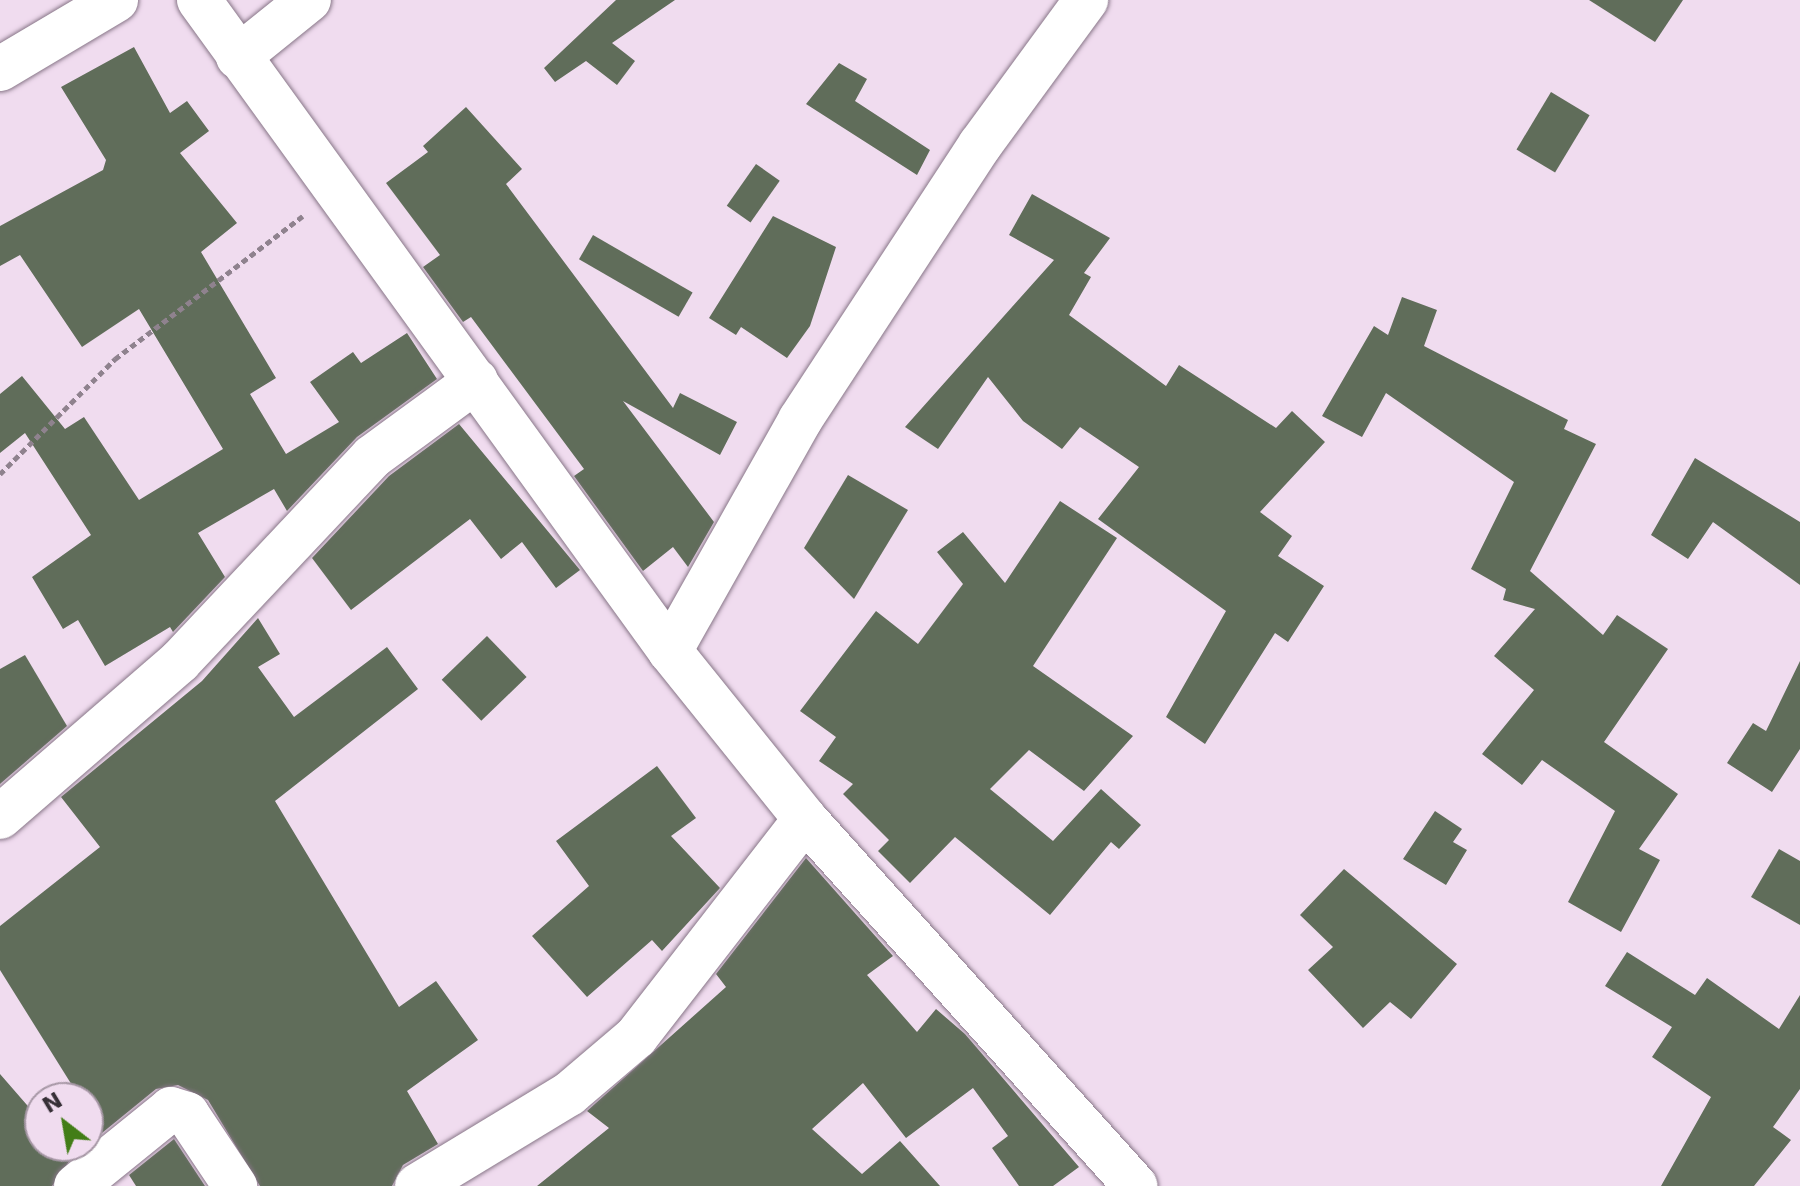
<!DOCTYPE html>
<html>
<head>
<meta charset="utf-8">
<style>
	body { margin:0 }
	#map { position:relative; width:1800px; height:1186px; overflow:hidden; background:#f0dcef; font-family:"DejaVu Sans",sans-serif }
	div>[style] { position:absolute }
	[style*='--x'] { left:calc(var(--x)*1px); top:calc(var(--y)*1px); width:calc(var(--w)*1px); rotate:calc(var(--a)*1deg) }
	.building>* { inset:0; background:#606d5a; transform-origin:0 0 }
	.path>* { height:5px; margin-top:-2.5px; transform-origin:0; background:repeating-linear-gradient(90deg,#8f828e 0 6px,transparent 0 10px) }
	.roads { filter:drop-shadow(0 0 2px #887688) drop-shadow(0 0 2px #887688) }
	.street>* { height:44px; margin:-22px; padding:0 22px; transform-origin:22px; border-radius:22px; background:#fff }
	.secondary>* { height:44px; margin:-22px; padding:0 22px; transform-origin:22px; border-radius:22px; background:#fff }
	span { translate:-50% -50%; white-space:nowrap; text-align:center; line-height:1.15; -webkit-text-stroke:8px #f0dcef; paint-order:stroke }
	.north { position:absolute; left:24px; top:1082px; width:80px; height:80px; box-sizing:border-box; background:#f0dcef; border:2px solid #a697a5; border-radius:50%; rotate:329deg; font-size:22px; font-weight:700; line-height:32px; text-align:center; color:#373037 }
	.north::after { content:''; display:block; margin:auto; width:28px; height:36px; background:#427d17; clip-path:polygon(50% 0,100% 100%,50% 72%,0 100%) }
</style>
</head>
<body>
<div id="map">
	<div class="building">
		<div style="clip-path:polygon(616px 0,675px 0,612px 43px,635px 61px,617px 85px,586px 61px,555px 82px,544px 68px)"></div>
		<div style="clip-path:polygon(1589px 0,1683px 0,1655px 42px)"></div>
		<div style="clip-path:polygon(134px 47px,170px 113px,187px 101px,209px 131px,180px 153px,237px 223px,201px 252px,276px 378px,250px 394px,286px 454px,339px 422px,310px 382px,353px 352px,361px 363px,407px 333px,437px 379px,357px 437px,287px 511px,274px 489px,198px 533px,225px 577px,173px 632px,170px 627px,105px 666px,78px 620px,63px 629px,32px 577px,91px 535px,25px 433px,0 453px,0 394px,22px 376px,65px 429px,84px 417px,139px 500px,223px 449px,139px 309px,82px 347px,20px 255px,0 266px,0 226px,103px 170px,106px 160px,61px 87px)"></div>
		<div style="clip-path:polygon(839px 63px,867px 79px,855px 101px,930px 150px,917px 175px,806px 104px)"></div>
		<div style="left:1551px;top:92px;width:45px;height:67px;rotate:31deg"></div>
		<div style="clip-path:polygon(466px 107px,522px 169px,506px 184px,673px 408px,680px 393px,737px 422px,720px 455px,623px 401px,714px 522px,688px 567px,673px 547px,643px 571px,574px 476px,584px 469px,471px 317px,463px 322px,423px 267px,440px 255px,386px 183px,428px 152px,423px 146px)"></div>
		<div style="left:756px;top:164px;width:29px;height:51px;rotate:35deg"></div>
		<div style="clip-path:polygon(1032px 194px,1110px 238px,1084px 273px,1091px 277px,1069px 315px,1166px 386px,1179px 365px,1276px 428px,1292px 411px,1325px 442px,1260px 512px,1292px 536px,1278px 556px,1324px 586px,1288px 642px,1275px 633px,1205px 744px,1166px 717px,1226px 611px,1098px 519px,1139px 467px,1080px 427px,1062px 449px,1023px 421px,988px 377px,938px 449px,905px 427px,1054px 260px,1009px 235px)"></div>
		<div style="clip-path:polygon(773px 216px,836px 247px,810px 326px,787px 358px,741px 327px,736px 335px,709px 318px)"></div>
		<div style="left:593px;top:235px;width:115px;height:28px;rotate:30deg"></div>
		<div style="clip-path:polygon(1402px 297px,1437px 310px,1424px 346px,1568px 420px,1564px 429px,1596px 444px,1530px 571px,1603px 635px,1617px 615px,1668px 649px,1604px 742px,1678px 794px,1639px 849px,1660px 860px,1621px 932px,1568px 902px,1615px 811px,1542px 760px,1522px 785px,1482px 754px,1534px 690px,1494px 656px,1535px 609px,1503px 600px,1506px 589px,1471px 569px,1514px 482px,1386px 393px,1362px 437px,1322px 416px,1374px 326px,1388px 335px)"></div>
		<div style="clip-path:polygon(459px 424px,580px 570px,556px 588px,522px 542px,501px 559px,470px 519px,351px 610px,312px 558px,389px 476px)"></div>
		<div style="clip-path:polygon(1695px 458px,1800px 522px,1800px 585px,1713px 522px,1688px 559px,1651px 535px)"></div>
		<div style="clip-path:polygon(848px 475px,908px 510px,854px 599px,804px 548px)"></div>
		<div style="clip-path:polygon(1060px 501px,1117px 538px,1033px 666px,1133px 736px,1084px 791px,1029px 750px,990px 789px,1053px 841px,1101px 789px,1141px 825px,1119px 849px,1111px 842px,1050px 915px,955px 837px,910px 883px,878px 851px,889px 840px,843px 794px,853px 784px,819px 761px,836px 737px,800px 711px,876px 611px,918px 644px,963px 584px,937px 552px,963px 532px,1005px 583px)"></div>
		<div style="clip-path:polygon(258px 618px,280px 654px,258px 667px,294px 717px,387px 647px,418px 689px,275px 801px,399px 1007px,436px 981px,478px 1040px,407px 1091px,438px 1144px,403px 1165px,392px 1186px,260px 1186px,208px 1100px,178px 1085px,156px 1089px,102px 1133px,88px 1098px,80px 1098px,0 970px,0 926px,100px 847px,61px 797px,202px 681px)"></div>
		<div style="left:487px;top:636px;width:57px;height:63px;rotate:46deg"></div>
		<div style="clip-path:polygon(25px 655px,67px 726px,0 784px,0 669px)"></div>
		<div style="clip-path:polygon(1800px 661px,1800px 749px,1772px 792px,1727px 763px,1753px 723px,1766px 731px)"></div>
		<div style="clip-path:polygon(657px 766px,696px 818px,671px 836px,720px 888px,662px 951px,652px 940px,587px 997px,532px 936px,589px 886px,556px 841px)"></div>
		<div style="clip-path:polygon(1435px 811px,1462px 829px,1453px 842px,1467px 850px,1446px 885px,1403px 859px)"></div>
		<div style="clip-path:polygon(1779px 849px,1800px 861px,1800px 925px,1751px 897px)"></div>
		<div style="clip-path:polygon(806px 858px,893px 956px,867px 975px,917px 1032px,936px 1009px,965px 1034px,1079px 1167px,1053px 1186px,1019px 1186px,992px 1148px,1008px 1136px,973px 1088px,906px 1138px,863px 1083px,812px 1129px,862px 1174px,900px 1141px,940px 1186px,537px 1186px,609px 1128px,587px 1111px,726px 987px,716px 974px)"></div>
		<div style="clip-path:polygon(1344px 869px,1457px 964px,1411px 1019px,1390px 1002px,1363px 1028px,1308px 970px,1333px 947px,1300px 915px)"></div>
		<div style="clip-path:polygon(1627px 952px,1695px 995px,1707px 978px,1779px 1029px,1800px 995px,1800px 1089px,1773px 1127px,1791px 1140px,1754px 1186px,1661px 1186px,1711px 1097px,1652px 1057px,1672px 1027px,1605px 986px)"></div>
		<div style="clip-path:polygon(0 1074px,40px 1120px,40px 1146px,63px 1146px,72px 1157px,52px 1186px,0 1186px)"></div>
		<div style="clip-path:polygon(174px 1139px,205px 1186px,136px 1186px,129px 1175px)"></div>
	</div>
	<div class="path">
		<div style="--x:0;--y:474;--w:163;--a:-45"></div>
		<div style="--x:115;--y:359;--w:236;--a:-37.3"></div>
	</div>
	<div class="roads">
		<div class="street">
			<div style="--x:238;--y:57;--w:91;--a:-38.8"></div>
			<div style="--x:0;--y:69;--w:135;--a:-30.7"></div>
			<div style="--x:670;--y:651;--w:265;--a:-60.6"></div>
			<div style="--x:800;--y:420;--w:329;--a:-56.8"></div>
			<div style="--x:980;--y:145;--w:180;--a:-53.8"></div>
			<div style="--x:0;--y:817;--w:238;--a:-40.9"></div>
			<div style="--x:180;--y:661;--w:280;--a:-46.7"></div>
			<div style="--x:372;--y:457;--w:129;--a:-36.2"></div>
			<div style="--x:76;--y:1186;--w:122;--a:-39"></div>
			<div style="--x:171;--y:1109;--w:17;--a:17"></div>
			<div style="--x:187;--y:1114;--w:87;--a:56.3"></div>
			<div style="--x:417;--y:1186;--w:178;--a:-31.2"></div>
			<div style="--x:569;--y:1094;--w:88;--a:-40.4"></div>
			<div style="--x:636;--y:1037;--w:276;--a:-52.2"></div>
		</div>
		<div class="secondary">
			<div style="--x:199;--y:0;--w:804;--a:54.11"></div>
			<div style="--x:670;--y:651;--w:216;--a:51.2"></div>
			<div style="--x:805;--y:819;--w:494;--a:48"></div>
		</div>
	</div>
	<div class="north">N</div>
</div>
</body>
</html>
